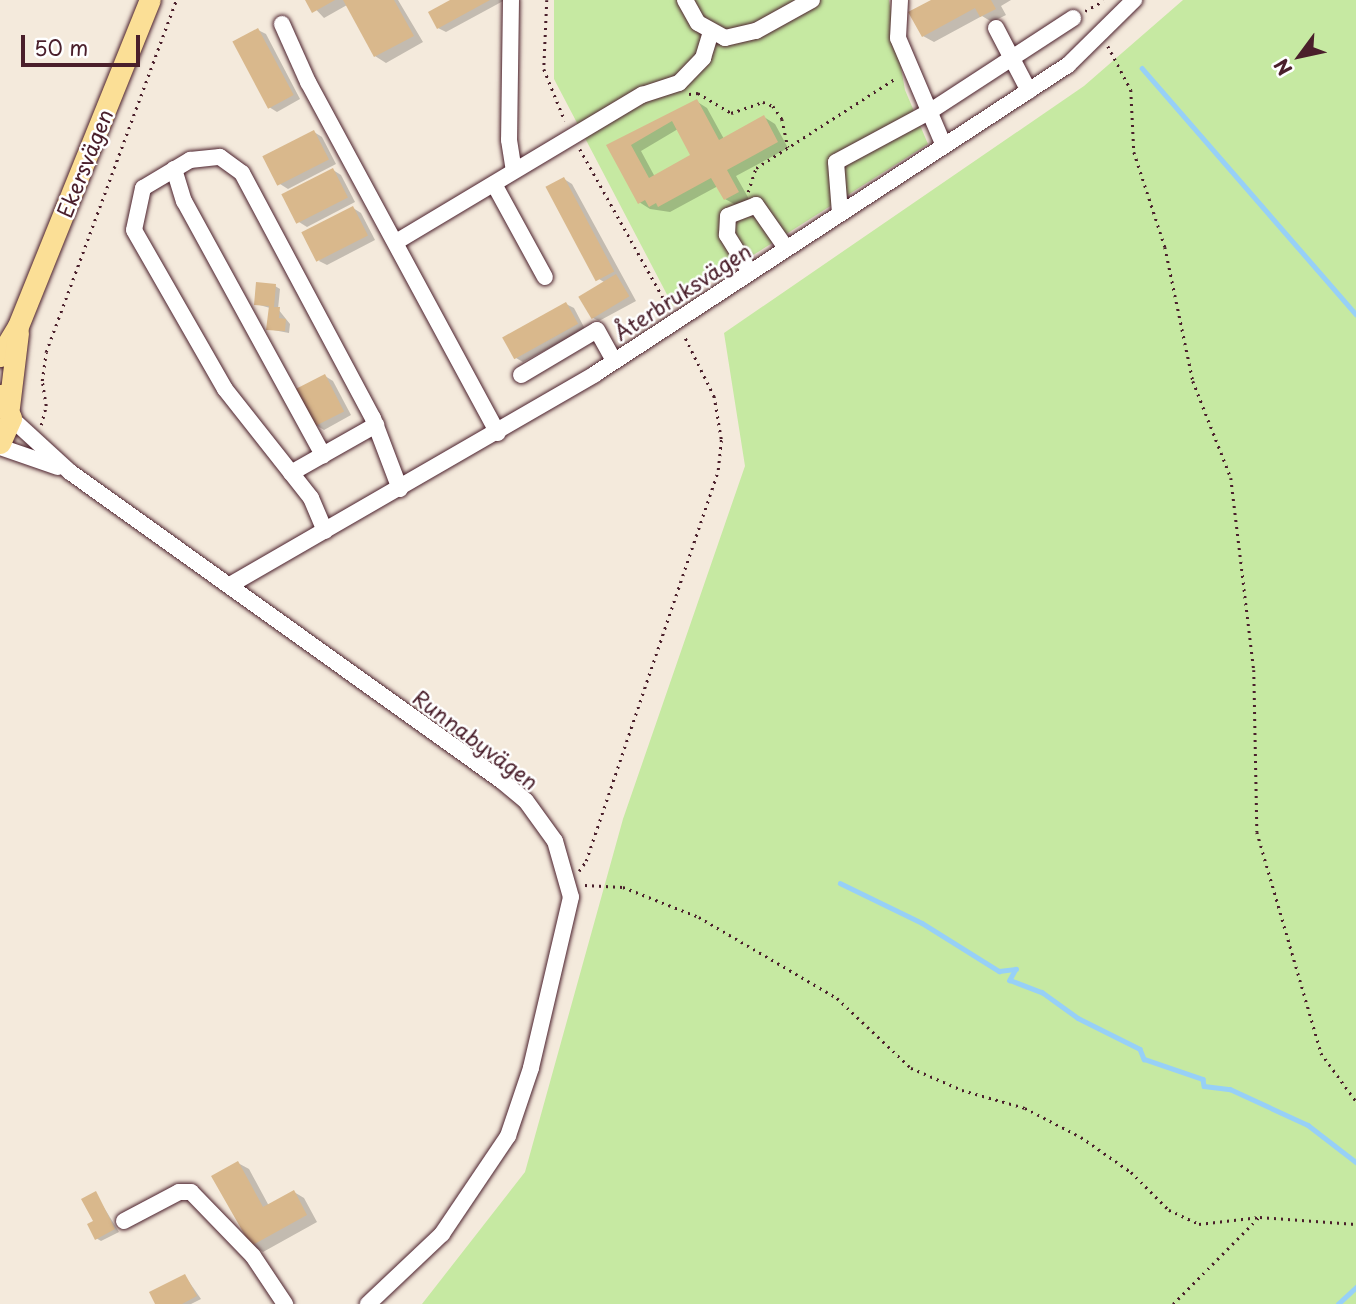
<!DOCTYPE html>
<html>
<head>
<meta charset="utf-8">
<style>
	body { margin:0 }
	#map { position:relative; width:1356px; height:1304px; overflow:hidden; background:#f4eadc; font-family:"Playpen Sans",sans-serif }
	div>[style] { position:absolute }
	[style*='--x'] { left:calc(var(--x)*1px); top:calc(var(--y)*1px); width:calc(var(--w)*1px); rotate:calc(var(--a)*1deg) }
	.green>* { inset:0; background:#c6e9a2 }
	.shadow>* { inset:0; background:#0003 }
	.stream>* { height:4.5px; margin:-2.25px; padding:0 2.25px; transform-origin:2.25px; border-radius:2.25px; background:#97d0f7 }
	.building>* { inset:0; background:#d9b88c; transform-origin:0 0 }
	.path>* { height:2.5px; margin-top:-1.25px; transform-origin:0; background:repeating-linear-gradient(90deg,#4a1f2b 0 2px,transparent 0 7px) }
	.roads { filter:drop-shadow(0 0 2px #4a1f2b) drop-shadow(0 0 2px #4a1f2b) }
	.minor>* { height:16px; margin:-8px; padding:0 8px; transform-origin:8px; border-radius:8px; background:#fff }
	.major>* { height:21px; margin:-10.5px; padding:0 10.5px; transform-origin:10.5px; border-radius:10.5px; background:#fbdf96 }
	span { translate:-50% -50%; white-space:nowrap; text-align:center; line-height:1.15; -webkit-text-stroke:5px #fff; paint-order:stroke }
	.street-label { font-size:21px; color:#4a1f2b }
	.north { position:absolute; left:1265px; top:21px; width:70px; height:70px; -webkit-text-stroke:5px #fff; paint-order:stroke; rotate:237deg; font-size:19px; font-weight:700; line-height:28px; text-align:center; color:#4a1f2b }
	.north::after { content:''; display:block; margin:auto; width:24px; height:32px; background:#4a1f2b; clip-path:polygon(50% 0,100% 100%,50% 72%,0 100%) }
	.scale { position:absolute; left:21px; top:35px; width:119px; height:32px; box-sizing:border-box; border:4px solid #4a1f2b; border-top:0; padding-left:9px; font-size:21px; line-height:24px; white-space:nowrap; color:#4a1f2b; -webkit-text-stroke:5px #fff; paint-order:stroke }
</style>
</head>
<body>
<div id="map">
	<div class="green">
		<div style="clip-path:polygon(554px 0,889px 0,905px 90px,928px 144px,673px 306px,554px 79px)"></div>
		<div style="clip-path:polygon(1183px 0,1356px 0,1356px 1304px,422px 1304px,525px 1172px,623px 819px,745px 466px,724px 333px,1084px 86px)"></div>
	</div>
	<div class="shadow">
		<div style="clip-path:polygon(307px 0,398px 0,423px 42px,386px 63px,375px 56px,347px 5px,324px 18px)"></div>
		<div style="clip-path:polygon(454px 0,505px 0,446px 32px,438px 28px)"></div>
		<div style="clip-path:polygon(934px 0,1011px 0,1001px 6px,1006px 15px,992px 22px,982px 16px,934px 42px,923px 36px)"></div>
		<div style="clip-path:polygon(258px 30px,266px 34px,300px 99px,277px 112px,269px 107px)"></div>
		<div style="clip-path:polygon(evenodd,696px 101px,707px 108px,724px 139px,764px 117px,775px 124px,788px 148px,736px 176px,749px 199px,736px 205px,725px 199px,718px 186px,670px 212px,650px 209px,639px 202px,609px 146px,696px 101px,678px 129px,693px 156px,655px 177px,641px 151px,678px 129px)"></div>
		<div style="clip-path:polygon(314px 132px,322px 137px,336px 164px,288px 189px,280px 184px)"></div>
		<div style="clip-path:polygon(333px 170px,341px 175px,355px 202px,307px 227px,299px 222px)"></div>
		<div style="clip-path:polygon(564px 179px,572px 184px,636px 301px,599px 321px,591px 317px,604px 282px,599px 279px)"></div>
		<div style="clip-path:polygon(353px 208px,361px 213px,375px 240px,327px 265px,319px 261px)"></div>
		<div style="clip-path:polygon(275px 286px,280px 289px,278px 309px,290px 324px,289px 333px,268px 329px,270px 308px,256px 304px)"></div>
		<div style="clip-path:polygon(566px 304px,574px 308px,585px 329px,523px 362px,516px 358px)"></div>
		<div style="clip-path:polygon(325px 376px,333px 381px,351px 415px,324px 430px,316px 425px)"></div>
		<div style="clip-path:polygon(238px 1163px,249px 1169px,269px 1206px,294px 1192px,304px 1198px,317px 1222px,263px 1252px,252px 1245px)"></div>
		<div style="clip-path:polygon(95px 1193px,119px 1232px,101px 1241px,96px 1238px)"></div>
		<div style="clip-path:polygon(185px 1276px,201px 1299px,191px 1304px,157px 1304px)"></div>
	</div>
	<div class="stream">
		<div style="--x:1142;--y:68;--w:326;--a:49"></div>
		<div style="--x:840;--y:883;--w:91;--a:26"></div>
		<div style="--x:922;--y:923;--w:91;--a:31.9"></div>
		<div style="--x:999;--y:971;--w:17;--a:-7"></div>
		<div style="--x:1016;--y:969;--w:13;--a:119"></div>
		<div style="--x:1010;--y:980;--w:34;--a:21"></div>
		<div style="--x:1042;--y:992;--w:44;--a:35.8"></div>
		<div style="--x:1078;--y:1018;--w:69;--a:26.6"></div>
		<div style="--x:1140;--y:1049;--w:11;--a:68"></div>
		<div style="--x:1144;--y:1059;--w:62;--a:18.7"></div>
		<div style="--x:1203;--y:1079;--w:7;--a:82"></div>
		<div style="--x:1204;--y:1086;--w:26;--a:7"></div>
		<div style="--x:1230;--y:1089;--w:86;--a:24.8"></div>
		<div style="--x:1308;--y:1125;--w:61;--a:37.6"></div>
		<div style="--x:1338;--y:1304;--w:25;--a:-43"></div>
	</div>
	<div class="building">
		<div style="clip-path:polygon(305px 0,335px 0,312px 13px)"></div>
		<div style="clip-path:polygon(343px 0,394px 0,414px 36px,374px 57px)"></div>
		<div style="clip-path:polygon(450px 0,490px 0,437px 29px,428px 12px)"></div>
		<div style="clip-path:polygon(931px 0,991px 0,996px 9px,980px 17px,975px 8px,922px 37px,908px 12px)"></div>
		<div style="left:258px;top:28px;width:76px;height:29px;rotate:62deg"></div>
		<div style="clip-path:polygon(evenodd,697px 99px,719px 140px,764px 115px,778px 142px,727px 170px,739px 192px,724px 200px,711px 178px,658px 207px,656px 203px,649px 207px,645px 200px,638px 204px,606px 145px,697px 99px,672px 121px,690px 155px,649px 178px,631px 145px,672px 121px)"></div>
		<div style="left:314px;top:130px;width:33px;height:58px;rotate:63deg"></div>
		<div style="left:333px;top:168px;width:33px;height:58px;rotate:63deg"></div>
		<div style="left:564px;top:177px;width:107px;height:21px;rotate:62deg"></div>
		<div style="left:353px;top:206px;width:33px;height:58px;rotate:63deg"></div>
		<div style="left:616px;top:274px;width:26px;height:44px;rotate:59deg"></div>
		<div style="clip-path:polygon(256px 282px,276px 284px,274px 307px,280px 307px,279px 318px,286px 319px,285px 331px,266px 330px,269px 306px,254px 305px)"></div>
		<div style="left:566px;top:302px;width:25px;height:73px;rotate:61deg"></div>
		<div style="left:325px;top:374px;width:42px;height:34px;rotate:63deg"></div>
		<div style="clip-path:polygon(238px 1161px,263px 1207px,294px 1190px,307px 1215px,251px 1246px,211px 1176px)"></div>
		<div style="clip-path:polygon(96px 1191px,115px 1229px,95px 1240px,87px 1224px,93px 1221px,81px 1199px)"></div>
		<div style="clip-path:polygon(185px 1274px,197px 1296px,182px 1304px,155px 1304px,149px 1292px)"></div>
	</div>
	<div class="path">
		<div style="--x:547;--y:0;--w:69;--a:92.5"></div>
		<div style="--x:544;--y:69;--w:56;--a:68"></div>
		<div style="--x:1085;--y:11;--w:21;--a:-29"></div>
		<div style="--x:1108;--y:46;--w:50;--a:62.4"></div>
		<div style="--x:1131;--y:90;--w:62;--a:87.2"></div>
		<div style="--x:1134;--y:152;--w:100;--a:71.9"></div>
		<div style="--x:1165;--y:247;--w:137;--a:78.2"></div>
		<div style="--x:1193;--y:381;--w:104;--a:68.6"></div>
		<div style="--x:1231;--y:478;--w:193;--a:83.2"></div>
		<div style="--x:1254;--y:670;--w:162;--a:88.9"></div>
		<div style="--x:1257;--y:832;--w:230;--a:73.8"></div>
		<div style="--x:1321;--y:1053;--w:59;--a:53.9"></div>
		<div style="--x:689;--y:94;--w:9;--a:-6"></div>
		<div style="--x:698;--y:93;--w:39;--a:31"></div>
		<div style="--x:731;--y:113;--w:34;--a:-19"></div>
		<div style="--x:763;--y:102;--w:11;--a:22"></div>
		<div style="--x:773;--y:106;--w:16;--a:55"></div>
		<div style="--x:782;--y:119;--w:29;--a:78"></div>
		<div style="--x:580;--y:149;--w:182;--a:60.8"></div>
		<div style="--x:748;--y:192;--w:25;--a:-72"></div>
		<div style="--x:756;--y:168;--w:166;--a:-32.7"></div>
		<div style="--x:41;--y:425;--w:20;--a:-75"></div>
		<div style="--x:46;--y:406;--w:25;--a:-99"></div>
		<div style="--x:42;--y:381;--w:29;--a:-82"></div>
		<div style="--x:46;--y:352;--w:375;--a:-69.7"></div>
		<div style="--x:579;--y:871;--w:12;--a:-55"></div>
		<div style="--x:586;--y:861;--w:413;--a:-71.3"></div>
		<div style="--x:718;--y:470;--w:31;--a:-84"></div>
		<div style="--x:721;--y:439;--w:43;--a:-99.5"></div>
		<div style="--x:714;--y:397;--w:68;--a:-116.2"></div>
		<div style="--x:585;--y:885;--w:38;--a:3"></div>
		<div style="--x:623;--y:887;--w:82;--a:21.5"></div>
		<div style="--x:699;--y:917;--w:160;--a:30.4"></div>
		<div style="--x:837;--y:998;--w:102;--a:43.4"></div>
		<div style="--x:911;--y:1068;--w:56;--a:23.3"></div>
		<div style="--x:962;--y:1090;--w:66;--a:15.9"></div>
		<div style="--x:1025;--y:1108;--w:63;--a:27.4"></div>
		<div style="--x:1081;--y:1137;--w:61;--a:35"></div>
		<div style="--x:1131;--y:1172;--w:54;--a:45"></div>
		<div style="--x:1169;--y:1210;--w:33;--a:25"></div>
		<div style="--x:1199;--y:1224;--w:61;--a:-6.5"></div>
		<div style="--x:1260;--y:1217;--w:96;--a:4.2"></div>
		<div style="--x:1173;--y:1304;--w:122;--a:-45.3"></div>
	</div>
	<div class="roads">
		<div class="minor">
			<div style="--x:511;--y:0;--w:140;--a:90.8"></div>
			<div style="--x:509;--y:140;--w:31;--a:81"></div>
			<div style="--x:685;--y:0;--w:26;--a:61"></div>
			<div style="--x:698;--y:23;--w:31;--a:29"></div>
			<div style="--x:725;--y:38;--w:32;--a:-13"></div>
			<div style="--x:756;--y:31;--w:64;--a:-29"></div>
			<div style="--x:900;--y:0;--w:38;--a:93"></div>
			<div style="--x:898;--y:38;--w:117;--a:66.9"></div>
			<div style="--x:282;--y:24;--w:64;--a:65.9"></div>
			<div style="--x:308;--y:82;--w:399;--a:61.6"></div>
			<div style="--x:996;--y:28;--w:71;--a:62.4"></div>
			<div style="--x:174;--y:169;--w:34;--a:73"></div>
			<div style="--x:184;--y:201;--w:290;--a:61.3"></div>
			<div style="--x:494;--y:184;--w:106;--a:61.3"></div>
			<div style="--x:840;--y:213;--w:51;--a:-94.5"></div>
			<div style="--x:836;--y:162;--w:106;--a:-28.3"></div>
			<div style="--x:929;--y:112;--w:172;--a:-33.1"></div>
			<div style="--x:396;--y:242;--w:287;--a:-30.9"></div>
			<div style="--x:642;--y:95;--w:39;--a:-18"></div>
			<div style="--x:679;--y:83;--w:35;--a:-46"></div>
			<div style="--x:703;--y:58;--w:27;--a:-73"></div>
			<div style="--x:750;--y:272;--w:44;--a:-121.9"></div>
			<div style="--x:727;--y:235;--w:19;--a:-87"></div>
			<div style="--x:728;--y:216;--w:30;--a:-21"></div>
			<div style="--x:756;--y:205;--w:52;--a:55.1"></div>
			<div style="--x:521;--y:375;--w:88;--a:-30.6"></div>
			<div style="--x:597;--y:330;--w:35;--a:61"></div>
			<div style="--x:11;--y:418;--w:80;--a:42.5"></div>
			<div style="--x:70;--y:472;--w:531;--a:35.58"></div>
			<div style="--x:502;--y:781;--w:31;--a:40"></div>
			<div style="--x:526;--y:801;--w:49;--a:54.1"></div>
			<div style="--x:555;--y:841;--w:58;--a:74.1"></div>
			<div style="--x:571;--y:897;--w:176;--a:103.2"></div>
			<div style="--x:531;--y:1068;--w:72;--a:108.7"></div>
			<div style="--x:508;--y:1136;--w:118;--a:124"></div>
			<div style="--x:442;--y:1234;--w:102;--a:136.6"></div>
			<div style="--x:0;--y:447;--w:61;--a:19"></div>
			<div style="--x:291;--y:473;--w:98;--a:-29.5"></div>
			<div style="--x:325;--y:531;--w:36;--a:-113"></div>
			<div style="--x:311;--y:498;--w:139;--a:-128.3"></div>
			<div style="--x:225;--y:389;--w:183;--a:-119.8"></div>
			<div style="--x:134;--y:230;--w:43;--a:-77.9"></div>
			<div style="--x:143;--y:188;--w:55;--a:-30.8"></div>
			<div style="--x:190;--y:160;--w:30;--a:-6"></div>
			<div style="--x:220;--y:157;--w:27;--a:36"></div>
			<div style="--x:242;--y:173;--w:278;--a:61.9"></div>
			<div style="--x:373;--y:418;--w:76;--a:69.2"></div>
			<div style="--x:230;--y:585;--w:422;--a:-30"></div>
			<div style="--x:595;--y:374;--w:565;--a:-33.16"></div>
			<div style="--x:1068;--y:65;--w:93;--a:-44.6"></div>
			<div style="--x:124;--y:1221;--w:62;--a:-27.8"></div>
			<div style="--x:179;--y:1192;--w:12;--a:0"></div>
			<div style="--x:191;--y:1192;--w:89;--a:45.9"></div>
			<div style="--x:253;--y:1256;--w:58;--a:56.3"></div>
		</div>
		<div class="major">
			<div style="--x:0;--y:356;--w:35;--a:-59"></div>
			<div style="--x:18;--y:326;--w:352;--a:-68"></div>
			<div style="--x:9;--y:407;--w:75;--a:-83.1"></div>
			<div style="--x:0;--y:443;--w:27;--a:-66"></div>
			<div style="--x:11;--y:418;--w:25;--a:-111"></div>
		</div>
	</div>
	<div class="street-label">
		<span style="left:84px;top:163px;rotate:-68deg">Ekersvägen</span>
		<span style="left:682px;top:291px;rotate:-33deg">Återbruksvägen</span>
		<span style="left:476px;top:739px;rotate:37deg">Runnabyvägen</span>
	</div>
	<div class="north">N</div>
	<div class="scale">50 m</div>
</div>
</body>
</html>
